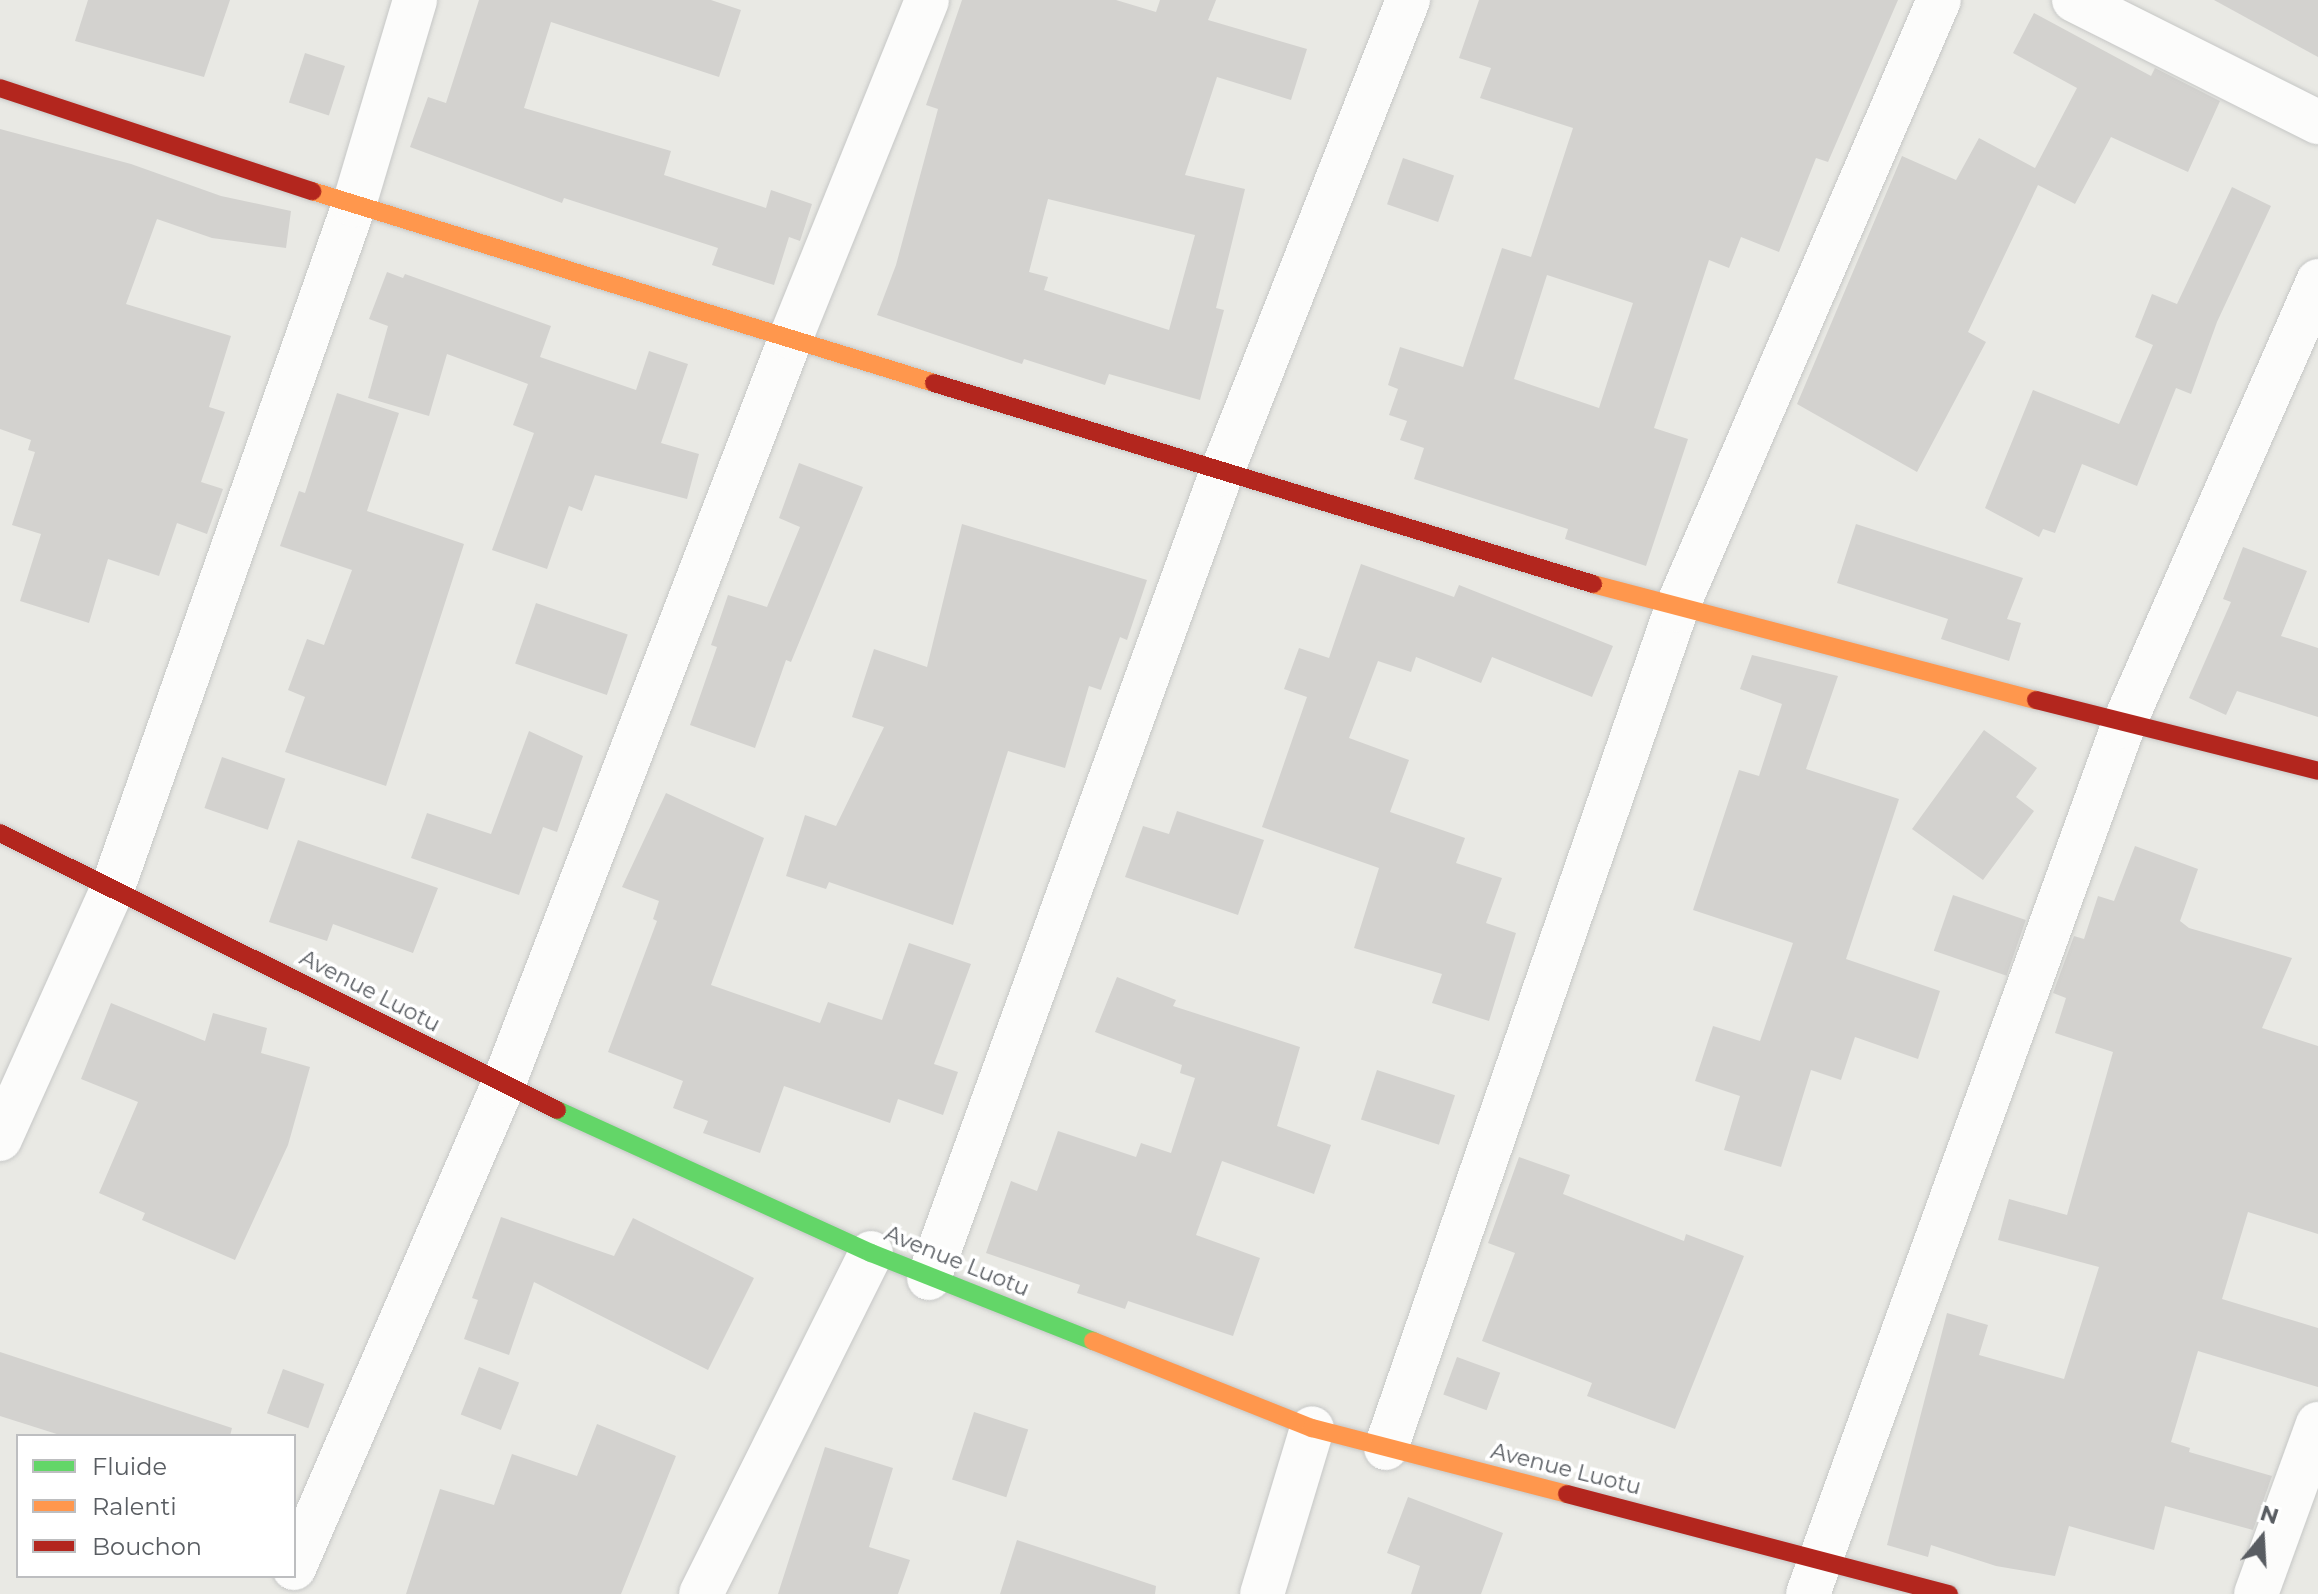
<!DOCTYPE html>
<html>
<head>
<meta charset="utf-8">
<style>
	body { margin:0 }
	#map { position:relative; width:2318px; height:1594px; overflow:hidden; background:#e9e9e4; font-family:Montserrat,sans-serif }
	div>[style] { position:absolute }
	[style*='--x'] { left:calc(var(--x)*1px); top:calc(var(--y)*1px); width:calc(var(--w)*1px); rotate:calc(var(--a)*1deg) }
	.building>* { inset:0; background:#d3d2cf; transform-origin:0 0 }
	.roads { filter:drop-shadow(0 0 2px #c6c7c6) drop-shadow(0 0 2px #c6c7c6) }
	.street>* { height:44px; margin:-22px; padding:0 22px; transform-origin:22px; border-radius:22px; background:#fcfcfb }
	.fast>* { height:18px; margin:-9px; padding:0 9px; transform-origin:9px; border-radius:9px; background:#63d668 }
	.slow>* { height:18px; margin:-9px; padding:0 9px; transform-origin:9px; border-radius:9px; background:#ff974d }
	.jam>* { height:18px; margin:-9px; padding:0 9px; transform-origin:9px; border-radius:9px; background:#b3261e }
	span { translate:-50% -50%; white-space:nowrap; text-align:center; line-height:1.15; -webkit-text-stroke:7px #fff; paint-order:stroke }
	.street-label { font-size:22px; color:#595d62 }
	.legend { position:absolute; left:16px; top:1434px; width:280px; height:144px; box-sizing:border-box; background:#fff; border:2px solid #bdbec0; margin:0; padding:10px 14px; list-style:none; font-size:24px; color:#595d62 }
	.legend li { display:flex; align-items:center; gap:16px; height:40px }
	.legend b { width:40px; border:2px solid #bdbec0 }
	.north { position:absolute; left:2222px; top:1498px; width:80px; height:80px; -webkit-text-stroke:6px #fff; paint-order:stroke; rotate:18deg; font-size:22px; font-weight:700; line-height:32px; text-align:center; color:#595d62 }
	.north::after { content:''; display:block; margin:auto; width:28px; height:36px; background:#595d62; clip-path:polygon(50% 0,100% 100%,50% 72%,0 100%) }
</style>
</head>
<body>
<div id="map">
	<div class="building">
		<div style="clip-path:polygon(88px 0,230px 0,204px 77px,75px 41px)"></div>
		<div style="clip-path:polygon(479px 0,711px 0,741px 10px,719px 77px,551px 22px,524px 108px,671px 151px,664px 175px,766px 208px,771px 190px,812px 204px,800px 241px,789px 237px,774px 285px,712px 265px,718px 248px,564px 198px,562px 203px,410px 147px,428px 97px,446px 103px)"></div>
		<div style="clip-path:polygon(evenodd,962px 0,1116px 0,1156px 12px,1160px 0,1216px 0,1208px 20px,1307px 49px,1291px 100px,1217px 77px,1185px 175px,1245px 189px,1216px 308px,1224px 310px,1200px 400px,1109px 374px,1105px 385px,1024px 359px,1022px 364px,877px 315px,896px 265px,938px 109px,926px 105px,962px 0,1048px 199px,1195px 235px,1169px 330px,1044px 290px,1048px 277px,1029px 272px,1048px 199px)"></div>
		<div style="clip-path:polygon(evenodd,1479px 0,1898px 0,1828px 162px,1816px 158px,1779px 252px,1741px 237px,1729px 268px,1709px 260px,1654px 428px,1688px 439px,1646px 566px,1565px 539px,1568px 529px,1414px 479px,1424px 448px,1400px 440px,1407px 421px,1389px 415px,1398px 389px,1388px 385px,1400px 347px,1463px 367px,1502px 248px,1531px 257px,1573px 128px,1480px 98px,1491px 68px,1459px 58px,1479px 0,1547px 275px,1633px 303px,1599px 408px,1514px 379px,1547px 275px)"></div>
		<div style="clip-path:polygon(2214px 0,2318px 0,2318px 57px)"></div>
		<div style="clip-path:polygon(2034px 13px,2151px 76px,2155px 68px,2220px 101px,2188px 172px,2111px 137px,2075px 204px,2038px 185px,1968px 332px,1986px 342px,1917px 472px,1797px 404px,1902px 156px,1956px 180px,1979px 138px,2035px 168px,2077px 88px,2013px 53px)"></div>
		<div style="left:305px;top:53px;width:42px;height:52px;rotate:18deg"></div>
		<div style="clip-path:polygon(0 129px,131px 164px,221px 196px,291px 211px,286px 248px,212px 238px,157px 219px,126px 304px,231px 336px,209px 407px,225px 412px,201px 482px,223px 489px,207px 534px,177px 523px,159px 576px,108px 559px,89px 623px,20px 601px,41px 534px,12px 525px,35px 452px,28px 450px,31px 440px,0 429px)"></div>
		<div style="left:1403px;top:158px;width:54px;height:49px;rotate:19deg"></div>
		<div style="clip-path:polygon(2232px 187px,2271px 206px,2217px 322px,2191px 394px,2176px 388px,2137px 486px,2082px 464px,2055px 533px,2043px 529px,2039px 537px,1985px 508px,2033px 390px,2119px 424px,2153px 345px,2135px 337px,2152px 294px,2177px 304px)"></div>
		<div style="clip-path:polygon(387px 272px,403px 278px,405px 274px,551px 326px,540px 357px,636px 390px,649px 351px,688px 364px,661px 443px,699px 454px,687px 499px,595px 475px,582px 511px,569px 506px,547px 569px,492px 550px,534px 433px,513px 425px,528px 384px,447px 354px,429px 416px,368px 398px,388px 326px,369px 319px)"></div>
		<div style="clip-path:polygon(337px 393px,399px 413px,367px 511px,464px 544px,386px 786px,285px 752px,305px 697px,288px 690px,307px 639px,324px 645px,352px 570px,280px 546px,299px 491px,305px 493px)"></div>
		<div style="clip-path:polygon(799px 463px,863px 487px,791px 662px,786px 660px,755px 748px,690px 725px,717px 647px,711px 645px,728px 595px,767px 607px,800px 527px,779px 518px)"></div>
		<div style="clip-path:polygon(962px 524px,1147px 580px,1127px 640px,1120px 637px,1101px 690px,1089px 686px,1065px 768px,1008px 751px,953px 925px,829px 882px,826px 889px,786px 876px,805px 815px,836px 826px,884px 727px,852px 717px,874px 649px,927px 667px)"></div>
		<div style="clip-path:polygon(1856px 524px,2023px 578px,2007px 619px,2021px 623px,2009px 661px,1941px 639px,1948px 619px,1837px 583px)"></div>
		<div style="clip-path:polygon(2243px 547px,2307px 571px,2281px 636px,2318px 648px,2318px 717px,2237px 691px,2226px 715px,2189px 698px,2231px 602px,2223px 599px)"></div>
		<div style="clip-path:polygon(1361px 564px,1454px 597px,1459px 585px,1613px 646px,1592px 697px,1492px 657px,1481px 683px,1416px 657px,1411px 672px,1378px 661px,1349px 738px,1409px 760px,1390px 812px,1465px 838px,1456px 863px,1502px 878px,1486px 923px,1516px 933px,1489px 1021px,1432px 1003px,1442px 974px,1354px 948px,1379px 868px,1262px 827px,1307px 697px,1284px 689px,1299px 648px,1329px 658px)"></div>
		<div style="left:536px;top:603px;width:97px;height:64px;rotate:19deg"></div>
		<div style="clip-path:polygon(1752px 655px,1838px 676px,1806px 769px,1899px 799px,1846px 959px,1940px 991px,1918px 1059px,1855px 1037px,1841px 1080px,1811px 1070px,1781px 1167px,1724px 1150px,1740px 1096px,1695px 1081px,1713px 1026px,1760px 1041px,1793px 943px,1693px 910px,1739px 770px,1759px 776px,1782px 704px,1740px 689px)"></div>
		<div style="clip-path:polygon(1984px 730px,2037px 768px,2016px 797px,2034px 811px,1983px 880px,1912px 829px)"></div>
		<div style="clip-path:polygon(529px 731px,583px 756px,557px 832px,543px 827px,519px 895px,411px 858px,427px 813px,491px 834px)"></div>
		<div style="left:222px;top:757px;width:67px;height:54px;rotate:19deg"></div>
		<div style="clip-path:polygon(666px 793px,764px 838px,711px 985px,820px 1023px,828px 1002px,882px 1020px,909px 943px,971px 964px,934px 1064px,958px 1072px,943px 1115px,898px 1099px,890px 1123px,784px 1086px,760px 1153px,703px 1133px,708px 1121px,673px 1108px,683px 1081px,608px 1052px,657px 921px,653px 919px,659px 901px,622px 887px)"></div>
		<div style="clip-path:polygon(1177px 811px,1264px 840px,1238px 915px,1125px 877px,1143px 826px,1169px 834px)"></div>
		<div style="clip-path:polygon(298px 840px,438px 888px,413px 953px,333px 924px,327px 941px,269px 922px)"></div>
		<div style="clip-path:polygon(2135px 846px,2198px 869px,2180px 921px,2189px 928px,2292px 958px,2262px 1028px,2318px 1046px,2318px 1234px,2248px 1212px,2222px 1299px,2318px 1328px,2318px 1387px,2198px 1351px,2171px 1442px,2190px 1448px,2189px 1452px,2272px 1476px,2253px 1530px,2165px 1506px,2154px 1550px,2069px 1526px,2055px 1576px,1996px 1566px,1931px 1545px,1928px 1557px,1887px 1545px,1947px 1313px,1988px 1325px,1979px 1355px,2064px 1379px,2099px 1267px,1998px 1240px,2009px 1199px,2067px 1215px,2113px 1052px,2055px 1033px,2066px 998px,2053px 993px,2074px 936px,2084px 939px,2098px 896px,2114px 901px)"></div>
		<div style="left:1953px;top:895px;width:77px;height:59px;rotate:19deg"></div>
		<div style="clip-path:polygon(1117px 977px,1176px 1000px,1173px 1006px,1300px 1047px,1277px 1126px,1331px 1145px,1314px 1194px,1222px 1161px,1196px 1235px,1260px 1258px,1233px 1336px,1128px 1301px,1125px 1309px,1077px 1293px,1080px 1285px,986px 1253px,1011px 1181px,1037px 1191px,1058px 1131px,1136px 1157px,1141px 1143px,1171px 1153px,1195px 1078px,1180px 1073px,1182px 1065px,1095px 1032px)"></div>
		<div style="clip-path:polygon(111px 1003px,205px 1041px,213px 1013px,267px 1028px,261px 1053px,310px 1067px,288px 1145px,235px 1260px,142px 1220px,145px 1213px,99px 1193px,138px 1102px,81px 1079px)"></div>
		<div style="left:1377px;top:1070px;width:82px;height:52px;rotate:18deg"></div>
		<div style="clip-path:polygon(1519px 1157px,1570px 1175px,1563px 1194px,1684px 1241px,1686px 1234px,1744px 1256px,1675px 1429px,1587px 1396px,1592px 1383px,1482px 1341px,1515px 1253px,1488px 1243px)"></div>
		<div style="clip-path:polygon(501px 1217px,614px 1256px,633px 1218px,754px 1278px,708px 1370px,534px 1282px,509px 1355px,464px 1339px,478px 1300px,472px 1298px)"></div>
		<div style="clip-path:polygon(0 1352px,232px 1428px,230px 1436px,63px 1436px,0 1416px)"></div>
		<div style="left:1457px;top:1357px;width:46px;height:40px;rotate:20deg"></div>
		<div style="left:479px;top:1367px;width:43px;height:51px;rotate:21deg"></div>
		<div style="left:283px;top:1369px;width:44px;height:47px;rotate:20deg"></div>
		<div style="left:974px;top:1412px;width:57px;height:71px;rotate:18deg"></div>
		<div style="clip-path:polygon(597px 1424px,676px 1456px,621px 1594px,406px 1594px,440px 1489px,494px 1505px,512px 1454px,577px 1476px)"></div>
		<div style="clip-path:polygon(825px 1447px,893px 1468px,869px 1547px,910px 1560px,898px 1594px,778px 1594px)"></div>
		<div style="clip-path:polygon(1408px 1497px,1503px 1533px,1481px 1594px,1411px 1594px,1420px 1566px,1387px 1553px)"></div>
		<div style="clip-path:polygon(1017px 1540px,1156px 1586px,1155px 1594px,1000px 1594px)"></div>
	</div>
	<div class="roads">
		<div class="street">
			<div style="--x:2074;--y:0;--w:273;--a:26.6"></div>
			<div style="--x:0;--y:1139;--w:276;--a:-65.8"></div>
			<div style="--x:113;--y:887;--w:723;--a:-70.54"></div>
			<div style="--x:354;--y:205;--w:214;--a:-73.4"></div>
			<div style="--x:929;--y:1278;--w:855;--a:-70.04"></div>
			<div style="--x:1221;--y:474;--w:510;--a:-68.47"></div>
			<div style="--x:1386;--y:1448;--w:887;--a:-70.91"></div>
			<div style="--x:1676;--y:610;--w:664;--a:-66.68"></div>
			<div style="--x:294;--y:1568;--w:526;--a:-66.6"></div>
			<div style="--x:503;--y:1085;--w:802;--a:-68.94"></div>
			<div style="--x:791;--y:337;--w:363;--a:-68"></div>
			<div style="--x:701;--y:1594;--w:381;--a:-63.5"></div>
			<div style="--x:1262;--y:1594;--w:173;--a:-73.2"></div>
			<div style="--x:1808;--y:1594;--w:923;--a:-70.05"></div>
			<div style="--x:2123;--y:726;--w:486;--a:-66.3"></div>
			<div style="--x:2256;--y:1594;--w:181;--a:-70"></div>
		</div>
		<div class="fast">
			<div style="--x:557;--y:1110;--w:345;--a:24.5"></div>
			<div style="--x:871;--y:1253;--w:239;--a:21.6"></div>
		</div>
		<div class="slow">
			<div style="--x:312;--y:191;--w:651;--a:17.15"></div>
			<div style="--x:1593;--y:584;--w:458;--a:14.7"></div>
			<div style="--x:1093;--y:1341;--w:236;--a:21.7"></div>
			<div style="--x:1312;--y:1428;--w:263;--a:14.5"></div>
		</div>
		<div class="jam">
			<div style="--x:0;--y:88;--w:329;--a:18.3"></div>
			<div style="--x:934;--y:383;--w:689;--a:16.96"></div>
			<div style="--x:2036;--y:700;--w:291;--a:14.1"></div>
			<div style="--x:0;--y:833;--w:622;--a:26.44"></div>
			<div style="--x:1567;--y:1494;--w:395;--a:14.7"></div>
		</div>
	</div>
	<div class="street-label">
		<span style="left:370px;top:991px;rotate:27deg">Avenue Luotu</span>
		<span style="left:957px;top:1261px;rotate:22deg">Avenue Luotu</span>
		<span style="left:1566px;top:1469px;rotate:14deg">Avenue Luotu</span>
	</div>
	<ul class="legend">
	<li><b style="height:10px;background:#63d668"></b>Fluide</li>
	<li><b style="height:10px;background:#ff974d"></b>Ralenti</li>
	<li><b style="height:10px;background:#b3261e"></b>Bouchon</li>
	</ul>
	<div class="north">N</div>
</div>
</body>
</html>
